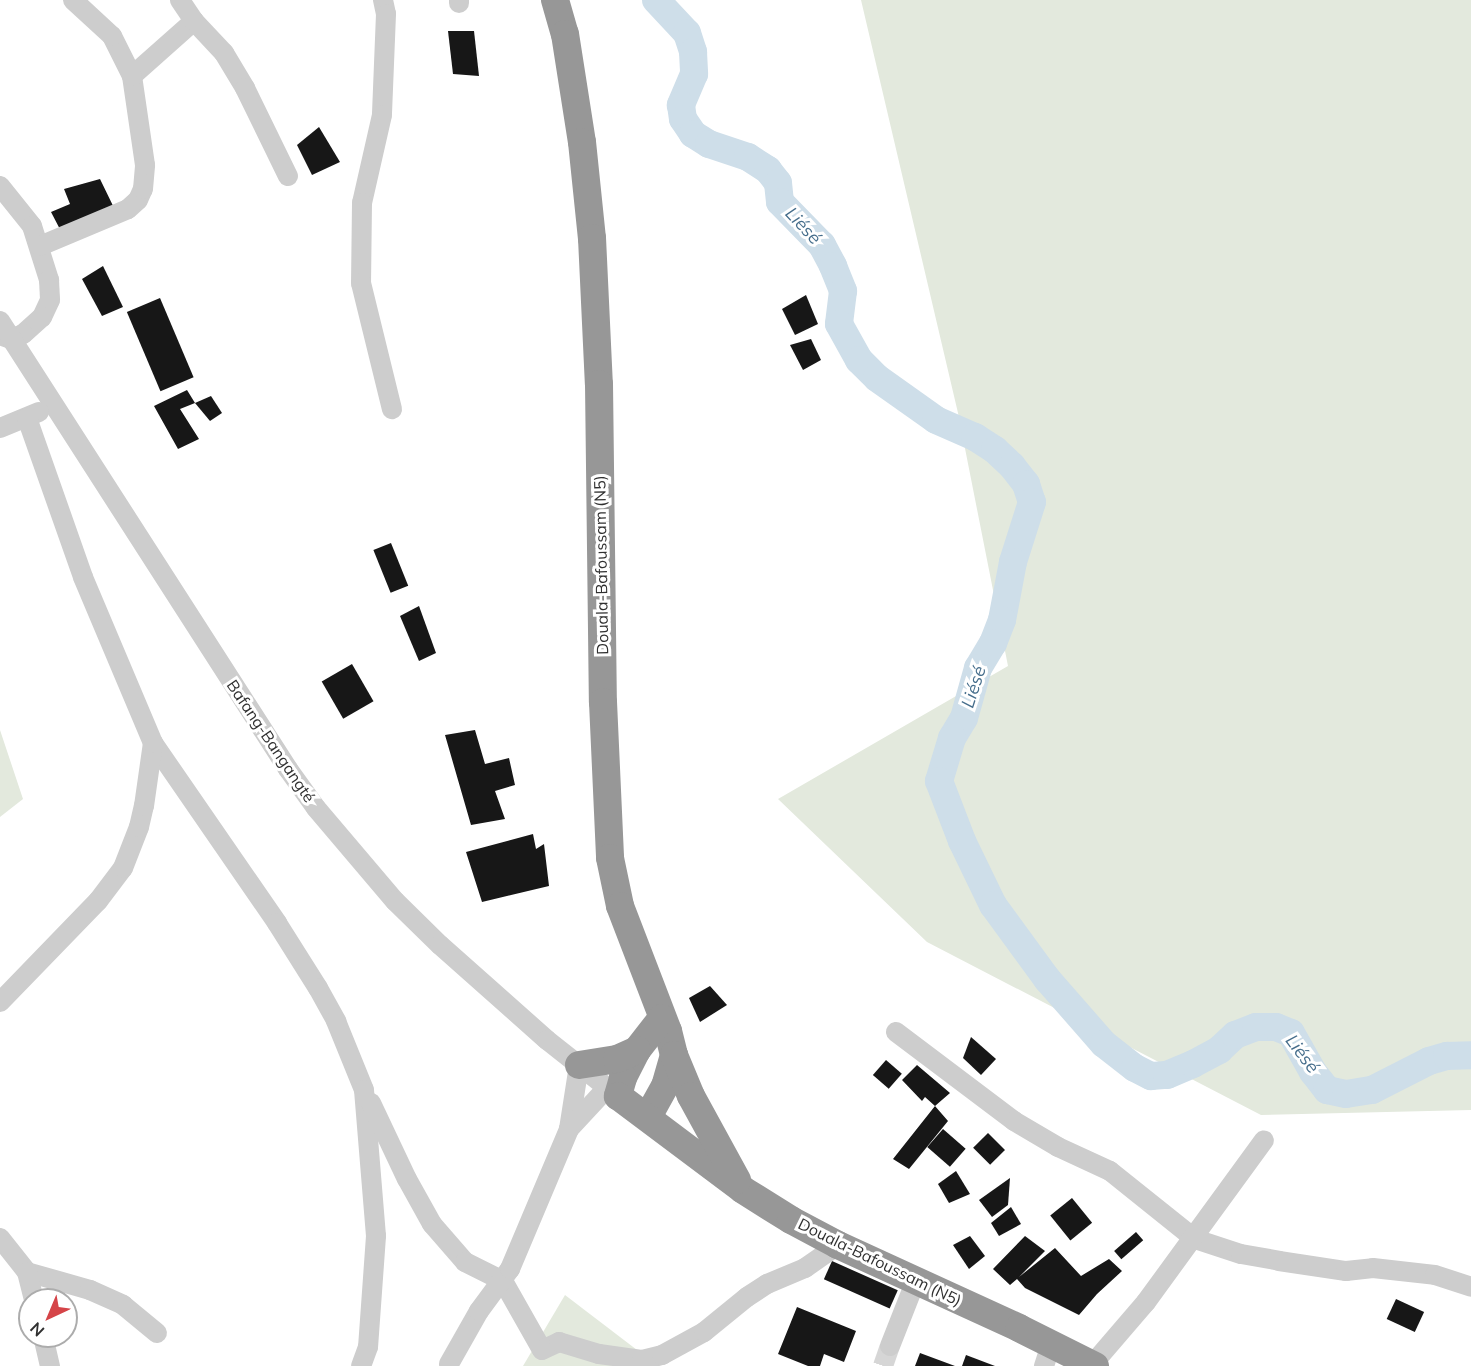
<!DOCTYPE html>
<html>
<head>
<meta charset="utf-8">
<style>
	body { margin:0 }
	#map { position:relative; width:1471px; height:1366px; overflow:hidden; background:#fff; font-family:Mulish,sans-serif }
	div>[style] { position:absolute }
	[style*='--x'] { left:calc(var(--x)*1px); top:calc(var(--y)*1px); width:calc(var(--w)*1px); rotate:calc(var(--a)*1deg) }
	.green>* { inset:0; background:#e3e9dd }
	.river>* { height:28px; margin:-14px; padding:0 14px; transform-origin:14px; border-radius:14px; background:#cedee9 }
	.building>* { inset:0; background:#171717; transform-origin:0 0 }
	.minor-tunnel>* { height:20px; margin-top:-10px; transform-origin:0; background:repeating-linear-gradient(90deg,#d6d6d6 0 20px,transparent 0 30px) }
	.minor>* { height:20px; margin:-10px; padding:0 10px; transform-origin:10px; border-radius:10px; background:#cdcdcd }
	.highway>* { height:28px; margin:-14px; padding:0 14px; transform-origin:14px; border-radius:14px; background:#979797 }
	span { translate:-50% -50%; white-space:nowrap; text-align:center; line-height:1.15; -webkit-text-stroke:6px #fff; paint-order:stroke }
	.street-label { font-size:16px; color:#303030 }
	.water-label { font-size:18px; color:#456d8b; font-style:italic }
	.north { position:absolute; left:18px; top:1288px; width:60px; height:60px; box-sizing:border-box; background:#fff; border:2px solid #acacac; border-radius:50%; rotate:224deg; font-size:16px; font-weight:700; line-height:24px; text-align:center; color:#303030 }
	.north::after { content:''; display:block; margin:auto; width:21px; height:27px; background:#d54448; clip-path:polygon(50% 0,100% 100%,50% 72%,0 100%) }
</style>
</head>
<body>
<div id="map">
	<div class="green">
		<div style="clip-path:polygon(861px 0,1471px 0,1471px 1110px,1261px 1115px,927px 942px,778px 799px,1008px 666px,958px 413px)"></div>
		<div style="clip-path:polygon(0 730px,23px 799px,0 817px)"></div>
		<div style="clip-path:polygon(565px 1295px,658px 1366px,523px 1366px)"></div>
	</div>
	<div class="river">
		<div style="--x:656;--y:0;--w:45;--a:46.8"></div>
		<div style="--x:687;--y:33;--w:20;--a:72"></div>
		<div style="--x:693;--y:52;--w:22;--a:87"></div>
		<div style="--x:694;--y:74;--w:34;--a:113"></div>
		<div style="--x:681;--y:105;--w:14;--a:82"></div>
		<div style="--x:683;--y:119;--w:18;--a:56"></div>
		<div style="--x:693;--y:134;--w:19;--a:32"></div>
		<div style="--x:709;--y:144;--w:41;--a:18.4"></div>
		<div style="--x:748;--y:157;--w:24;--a:33"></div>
		<div style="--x:768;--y:170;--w:16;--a:52"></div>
		<div style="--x:778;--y:183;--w:19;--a:84"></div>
		<div style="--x:780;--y:202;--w:60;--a:45.7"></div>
		<div style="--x:822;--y:245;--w:24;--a:62"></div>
		<div style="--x:833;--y:266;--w:27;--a:68"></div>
		<div style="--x:843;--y:291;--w:33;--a:97"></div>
		<div style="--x:839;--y:324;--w:41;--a:60.9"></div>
		<div style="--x:859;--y:360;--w:25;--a:45"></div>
		<div style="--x:877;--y:378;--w:72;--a:35.4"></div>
		<div style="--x:936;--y:420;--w:43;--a:23.6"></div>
		<div style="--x:975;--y:437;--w:24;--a:33"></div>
		<div style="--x:995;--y:450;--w:23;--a:43"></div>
		<div style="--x:1012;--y:466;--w:23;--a:52"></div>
		<div style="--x:1026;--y:484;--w:19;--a:72"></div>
		<div style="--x:1032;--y:502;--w:63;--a:107.6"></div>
		<div style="--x:1013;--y:562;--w:59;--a:100.7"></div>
		<div style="--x:1002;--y:620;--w:25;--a:111"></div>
		<div style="--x:993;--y:643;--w:29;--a:121"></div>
		<div style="--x:978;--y:668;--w:52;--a:105.6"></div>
		<div style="--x:964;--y:718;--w:23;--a:121"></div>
		<div style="--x:952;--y:738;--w:45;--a:106.8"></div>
		<div style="--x:939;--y:781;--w:64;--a:69"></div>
		<div style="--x:962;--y:841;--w:71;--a:64.2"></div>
		<div style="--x:993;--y:905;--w:92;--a:53.9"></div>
		<div style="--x:1047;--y:979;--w:86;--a:48.8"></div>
		<div style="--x:1104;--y:1044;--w:39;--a:38"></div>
		<div style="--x:1135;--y:1068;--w:18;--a:27"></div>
		<div style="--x:1151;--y:1076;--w:16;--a:-4"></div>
		<div style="--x:1167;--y:1075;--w:28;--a:-23"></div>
		<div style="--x:1193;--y:1064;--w:30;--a:-28"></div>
		<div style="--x:1219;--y:1050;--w:22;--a:-43"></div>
		<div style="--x:1235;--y:1035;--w:22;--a:-21"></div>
		<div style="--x:1256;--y:1027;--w:20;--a:0"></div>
		<div style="--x:1276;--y:1027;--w:16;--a:22"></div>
		<div style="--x:1291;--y:1033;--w:45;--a:60.6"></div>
		<div style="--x:1313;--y:1072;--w:23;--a:52"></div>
		<div style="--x:1327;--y:1090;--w:19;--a:12"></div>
		<div style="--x:1346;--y:1094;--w:26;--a:-9"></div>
		<div style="--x:1372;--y:1090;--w:64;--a:-27"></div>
		<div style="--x:1429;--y:1061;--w:19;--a:-16"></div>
		<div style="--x:1447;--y:1056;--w:24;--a:-2"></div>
	</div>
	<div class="building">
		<div style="clip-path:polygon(448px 31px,474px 31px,479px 76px,453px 74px)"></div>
		<div style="clip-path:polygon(319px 127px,340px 162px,312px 175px,297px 145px)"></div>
		<div style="clip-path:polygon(100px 179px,117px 214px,64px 237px,51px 212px,70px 204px,64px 189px)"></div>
		<div style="clip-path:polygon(103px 266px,123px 307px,102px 316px,82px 279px)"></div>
		<div style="clip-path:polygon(806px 295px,818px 324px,795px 335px,782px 309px)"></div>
		<div style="left:160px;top:298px;width:86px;height:36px;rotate:67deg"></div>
		<div style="clip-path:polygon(811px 339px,821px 360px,803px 370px,790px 345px)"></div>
		<div style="clip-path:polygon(187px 390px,195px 403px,180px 409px,199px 439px,178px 449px,154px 406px)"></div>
		<div style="clip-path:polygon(211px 396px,222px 413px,210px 421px,195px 403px)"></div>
		<div style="left:391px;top:543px;width:46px;height:19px;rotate:68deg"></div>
		<div style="clip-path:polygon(419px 606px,436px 653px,419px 661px,400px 616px)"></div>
		<div style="left:352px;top:664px;width:43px;height:35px;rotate:60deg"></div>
		<div style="clip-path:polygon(475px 730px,485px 764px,509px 758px,515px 785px,495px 791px,505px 819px,471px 825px,445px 735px)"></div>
		<div style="clip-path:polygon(533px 834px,536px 849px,544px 844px,549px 886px,482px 902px,466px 852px)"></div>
		<div style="clip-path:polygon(710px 986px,727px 1005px,700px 1022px,689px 998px)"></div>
		<div style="clip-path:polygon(971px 1037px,996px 1059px,981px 1075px,963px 1058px)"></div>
		<div style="left:886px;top:1060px;width:21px;height:20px;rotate:41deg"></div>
		<div style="clip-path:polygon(917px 1065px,950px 1093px,935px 1106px,948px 1121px,909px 1169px,893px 1159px,935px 1106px,925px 1097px,922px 1101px,902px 1080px)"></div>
		<div style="left:943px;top:1129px;width:30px;height:24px;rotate:41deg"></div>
		<div style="left:988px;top:1133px;width:24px;height:21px;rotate:45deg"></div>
		<div style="clip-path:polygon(956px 1171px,970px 1194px,949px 1203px,938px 1184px)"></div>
		<div style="clip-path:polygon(1010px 1178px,1008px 1205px,992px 1217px,979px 1200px)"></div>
		<div style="left:1072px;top:1198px;width:32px;height:28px;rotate:51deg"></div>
		<div style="clip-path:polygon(1011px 1207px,1021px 1224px,999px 1236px,991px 1223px)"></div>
		<div style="left:1136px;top:1232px;width:11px;height:29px;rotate:49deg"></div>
		<div style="clip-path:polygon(970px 1236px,985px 1256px,969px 1269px,953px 1245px)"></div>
		<div style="clip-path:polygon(1025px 1236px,1045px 1251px,1019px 1277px,1055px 1248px,1081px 1276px,1109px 1259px,1122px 1271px,1097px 1294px,1079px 1315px,1025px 1288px,1017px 1279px,1010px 1285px,993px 1269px)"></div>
		<div style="left:832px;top:1261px;width:72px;height:20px;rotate:24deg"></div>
		<div style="left:1396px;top:1299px;width:31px;height:22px;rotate:25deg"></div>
		<div style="clip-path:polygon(797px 1307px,856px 1331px,844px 1362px,824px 1354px,820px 1366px,808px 1366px,778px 1354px)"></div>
		<div style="clip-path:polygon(920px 1353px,955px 1366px,915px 1366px)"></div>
		<div style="clip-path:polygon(966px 1355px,995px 1366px,962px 1366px)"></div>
	</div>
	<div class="minor-tunnel">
		<div style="--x:883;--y:1366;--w:21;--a:-71"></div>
	</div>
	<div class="minor">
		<div style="--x:383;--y:0;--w:14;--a:78"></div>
		<div style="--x:386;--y:14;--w:101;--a:92.3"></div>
		<div style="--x:382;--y:115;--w:90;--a:102.8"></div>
		<div style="--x:362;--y:203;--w:80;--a:90.7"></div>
		<div style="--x:361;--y:283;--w:130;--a:76.2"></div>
		<div style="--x:459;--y:0;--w:3;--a:90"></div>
		<div style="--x:194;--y:21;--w:44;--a:46.8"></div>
		<div style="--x:224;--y:53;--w:41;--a:59"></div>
		<div style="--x:245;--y:88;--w:98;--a:64"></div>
		<div style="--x:132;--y:76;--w:83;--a:-41.6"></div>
		<div style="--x:194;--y:21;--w:25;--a:-124"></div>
		<div style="--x:0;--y:186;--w:51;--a:51.3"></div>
		<div style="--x:32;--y:226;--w:57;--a:72.5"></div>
		<div style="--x:49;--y:280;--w:20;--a:87"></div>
		<div style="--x:50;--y:300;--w:19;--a:115"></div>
		<div style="--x:42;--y:317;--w:25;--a:138"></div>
		<div style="--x:23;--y:334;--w:13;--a:157"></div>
		<div style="--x:11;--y:339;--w:12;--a:-160"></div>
		<div style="--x:40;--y:246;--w:95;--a:-22.8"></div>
		<div style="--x:128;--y:209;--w:13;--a:-42"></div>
		<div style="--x:138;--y:200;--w:12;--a:-66"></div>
		<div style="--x:143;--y:189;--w:24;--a:-85"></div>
		<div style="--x:145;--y:165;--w:90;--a:-98.3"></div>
		<div style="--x:132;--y:76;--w:45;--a:-116.6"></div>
		<div style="--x:112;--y:36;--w:53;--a:-137.3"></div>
		<div style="--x:0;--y:321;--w:533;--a:57.26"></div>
		<div style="--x:288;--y:769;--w:48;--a:54.3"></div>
		<div style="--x:316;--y:808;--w:122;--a:49.7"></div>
		<div style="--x:395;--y:901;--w:63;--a:44.4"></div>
		<div style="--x:440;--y:945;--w:143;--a:41.6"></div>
		<div style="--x:547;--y:1040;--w:90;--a:38.3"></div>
		<div style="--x:0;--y:428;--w:42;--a:-22.3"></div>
		<div style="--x:153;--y:743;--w:219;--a:55.4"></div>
		<div style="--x:277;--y:923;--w:77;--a:57.8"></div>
		<div style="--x:318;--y:988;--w:38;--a:61"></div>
		<div style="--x:336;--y:1021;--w:74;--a:67.9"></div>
		<div style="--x:364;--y:1090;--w:146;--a:85.3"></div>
		<div style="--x:376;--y:1236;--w:111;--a:94.1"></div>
		<div style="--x:368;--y:1347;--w:20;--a:110"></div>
		<div style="--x:0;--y:1002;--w:141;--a:-45.9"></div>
		<div style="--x:98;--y:901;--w:41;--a:-52.9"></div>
		<div style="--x:123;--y:868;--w:44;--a:-68.7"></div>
		<div style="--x:139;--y:827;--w:22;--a:-77"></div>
		<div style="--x:144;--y:806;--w:64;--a:-81.9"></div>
		<div style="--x:153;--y:743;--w:180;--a:-112.9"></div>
		<div style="--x:83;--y:577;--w:169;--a:-109.4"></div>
		<div style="--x:896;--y:1032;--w:148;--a:37"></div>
		<div style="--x:1014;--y:1121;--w:51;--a:30.6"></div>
		<div style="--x:1058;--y:1147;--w:57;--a:24.8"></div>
		<div style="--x:1110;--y:1171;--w:109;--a:38.7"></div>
		<div style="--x:1195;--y:1239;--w:48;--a:18.1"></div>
		<div style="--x:1241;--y:1254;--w:39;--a:10"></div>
		<div style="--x:1279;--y:1261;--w:68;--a:8.5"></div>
		<div style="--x:1346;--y:1271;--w:27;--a:-6"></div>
		<div style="--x:1373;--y:1268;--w:62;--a:6.4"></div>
		<div style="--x:1435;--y:1275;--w:38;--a:18"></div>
		<div style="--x:371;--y:1103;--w:84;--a:64.7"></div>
		<div style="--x:407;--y:1179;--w:51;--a:60.9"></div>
		<div style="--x:432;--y:1224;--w:50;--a:49"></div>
		<div style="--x:465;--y:1262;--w:42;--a:26.6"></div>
		<div style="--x:503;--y:1281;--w:79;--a:60.5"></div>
		<div style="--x:542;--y:1350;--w:19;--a:-25"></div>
		<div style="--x:559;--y:1342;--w:42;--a:16.7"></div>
		<div style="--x:599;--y:1354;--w:43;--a:7.9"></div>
		<div style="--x:642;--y:1360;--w:21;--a:-14"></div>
		<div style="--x:662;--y:1355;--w:48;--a:-28.7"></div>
		<div style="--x:704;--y:1332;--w:55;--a:-39.1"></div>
		<div style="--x:747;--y:1297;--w:24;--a:-33"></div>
		<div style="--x:767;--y:1284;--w:41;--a:-22.8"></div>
		<div style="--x:805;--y:1268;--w:40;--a:-34.9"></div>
		<div style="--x:569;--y:1129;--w:65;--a:-81.1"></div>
		<div style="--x:0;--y:1238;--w:43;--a:51.5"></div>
		<div style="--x:27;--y:1272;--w:66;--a:15.9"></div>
		<div style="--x:90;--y:1290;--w:36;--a:24"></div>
		<div style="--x:123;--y:1305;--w:44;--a:39.5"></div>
		<div style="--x:27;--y:1272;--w:29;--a:76"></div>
		<div style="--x:43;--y:1336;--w:31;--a:77"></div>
		<div style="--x:890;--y:1346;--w:71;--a:-68.5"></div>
		<div style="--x:449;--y:1364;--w:61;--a:-60.5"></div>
		<div style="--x:479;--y:1311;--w:52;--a:-53.6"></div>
		<div style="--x:510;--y:1269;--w:152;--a:-67.1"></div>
		<div style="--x:569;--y:1129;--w:56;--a:-47.2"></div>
		<div style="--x:1044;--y:1366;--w:23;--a:-72"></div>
		<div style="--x:1091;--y:1366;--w:84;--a:-49.3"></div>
		<div style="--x:1146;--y:1302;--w:200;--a:-53.9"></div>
	</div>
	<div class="highway">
		<div style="--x:555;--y:0;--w:35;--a:74"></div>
		<div style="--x:565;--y:34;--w:109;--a:81.1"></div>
		<div style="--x:582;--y:142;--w:97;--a:84.1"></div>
		<div style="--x:592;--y:238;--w:146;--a:87.3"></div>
		<div style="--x:599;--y:384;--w:318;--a:89.3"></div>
		<div style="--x:603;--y:702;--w:156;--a:87.4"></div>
		<div style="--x:610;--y:858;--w:49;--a:78.2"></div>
		<div style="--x:620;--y:906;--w:134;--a:69"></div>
		<div style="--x:668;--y:1031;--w:25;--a:76"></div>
		<div style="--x:674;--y:1055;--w:32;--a:106"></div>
		<div style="--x:665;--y:1086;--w:35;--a:119"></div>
		<div style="--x:662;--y:1018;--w:41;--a:128"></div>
		<div style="--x:637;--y:1050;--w:31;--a:117"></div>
		<div style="--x:623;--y:1078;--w:19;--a:106"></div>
		<div style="--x:618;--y:1096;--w:156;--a:36.9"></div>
		<div style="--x:743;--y:1190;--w:57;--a:32"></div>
		<div style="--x:791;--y:1220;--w:53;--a:28"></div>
		<div style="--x:838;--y:1245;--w:199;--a:24.6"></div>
		<div style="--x:1019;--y:1328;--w:85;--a:26.6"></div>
		<div style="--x:674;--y:1055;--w:44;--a:67.5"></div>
		<div style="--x:691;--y:1096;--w:96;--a:61.3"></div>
		<div style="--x:579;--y:1065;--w:38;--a:-9"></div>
		<div style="--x:617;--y:1059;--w:22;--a:-24"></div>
	</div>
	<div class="street-label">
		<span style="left:601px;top:565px;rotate:-91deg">Douala-Bafoussam (N5)</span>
		<span style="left:271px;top:741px;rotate:56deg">Bafang-Bangangté</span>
		<span style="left:880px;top:1262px;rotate:26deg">Douala-Bafoussam (N5)</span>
	</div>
	<div class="water-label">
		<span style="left:803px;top:226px;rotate:47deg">Liésé</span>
		<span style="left:974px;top:687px;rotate:-72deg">Liésé</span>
		<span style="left:1302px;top:1054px;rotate:53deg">Liésé</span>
	</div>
	<div class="north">N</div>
</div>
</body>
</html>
